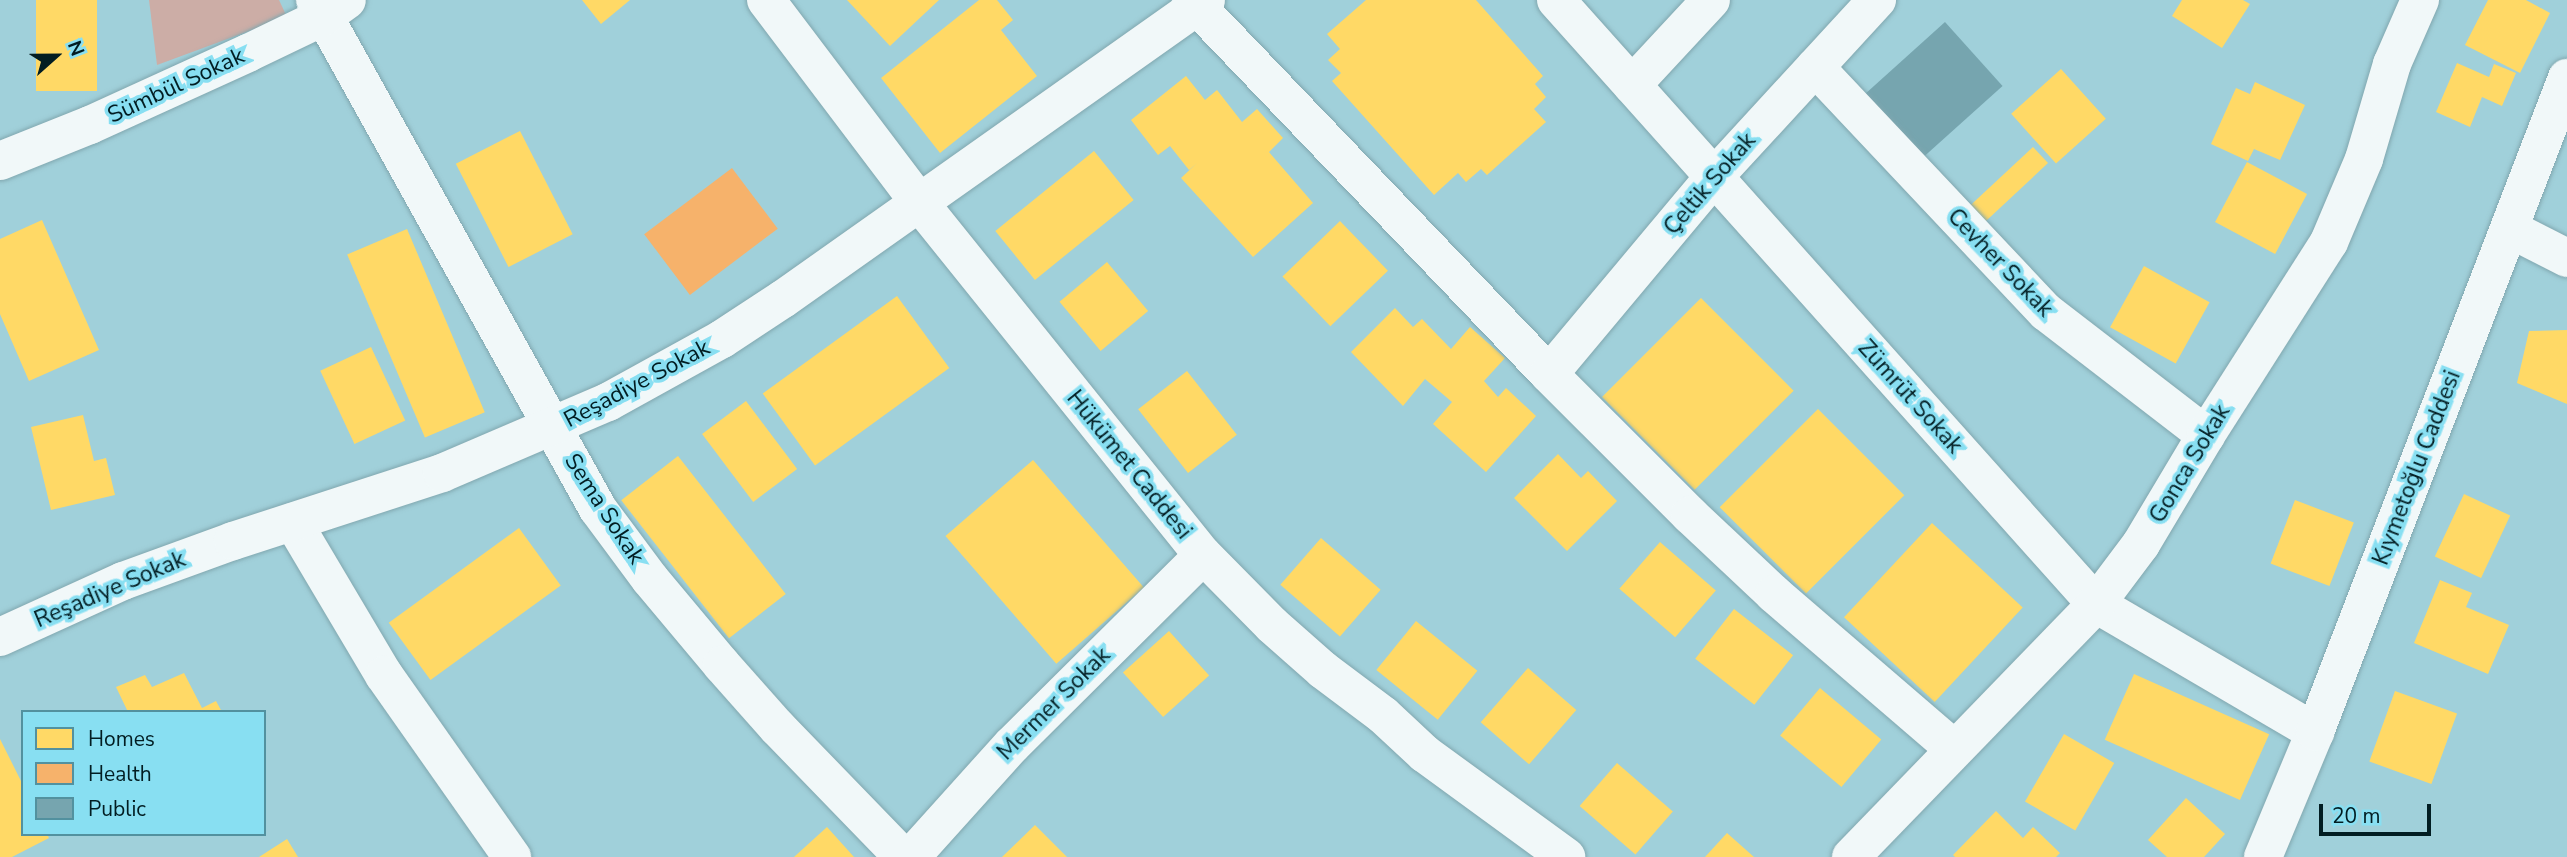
<!DOCTYPE html>
<html>
<head>
<meta charset="utf-8">
<style>
	body { margin:0 }
	#map { position:relative; width:2567px; height:857px; overflow:hidden; background:#a0d0da; font-family:"Nunito Sans",sans-serif }
	div>[style] { position:absolute }
	[style*='--x'] { left:calc(var(--x)*1px); top:calc(var(--y)*1px); width:calc(var(--w)*1px); rotate:calc(var(--a)*1deg) }
	.green>* { inset:0; background:#ccada6 }
	.homes>* { inset:0; background:#ffd966; transform-origin:0 0 }
	.health>* { inset:0; background:#f6b26b; transform-origin:0 0 }
	.public>* { inset:0; background:#76a5af; transform-origin:0 0 }
	.roads { filter:drop-shadow(0 0 2px #81a7af) drop-shadow(0 0 2px #81a7af) }
	.minor>* { height:38px; margin:-19px; padding:0 19px; transform-origin:19px; border-radius:19px; background:#f1f8f9 }
	.tertiary>* { height:38px; margin:-19px; padding:0 19px; transform-origin:19px; border-radius:19px; background:#f1f8f9 }
	span { translate:-50% -50%; white-space:nowrap; text-align:center; line-height:1.15; -webkit-text-stroke:7px #88dff2; paint-order:stroke }
	.street-label { font-size:23px; color:#021d22 }
	.legend { position:absolute; left:21px; top:710px; width:245px; height:126px; box-sizing:border-box; background:#88dff2; border:2px solid #52919f; margin:0; padding:9px 12px; list-style:none; font-size:21px; color:#021d22 }
	.legend li { display:flex; align-items:center; gap:14px; height:35px }
	.legend b { width:35px; border:2px solid #52919f }
	.north { position:absolute; left:21px; top:21px; width:70px; height:70px; -webkit-text-stroke:5px #88dff2; paint-order:stroke; rotate:69deg; font-size:19px; font-weight:700; line-height:28px; text-align:center; color:#021d22 }
	.north::after { content:''; display:block; margin:auto; width:24px; height:32px; background:#021d22; clip-path:polygon(50% 0,100% 100%,50% 72%,0 100%) }
	.scale { position:absolute; left:2319px; top:804px; width:112px; height:32px; box-sizing:border-box; border:4px solid #021d22; border-top:0; padding-left:9px; font-size:21px; line-height:24px; white-space:nowrap; color:#021d22; -webkit-text-stroke:5px #88dff2; paint-order:stroke }
</style>
</head>
<body>
<div id="map">
	<div class="green">
		<div style="clip-path:polygon(149px 0,279px 0,287px 17px,157px 65px)"></div>
	</div>
	<div class="homes">
		<div style="left:36px;top:0;width:61px;height:91px"></div>
		<div style="clip-path:polygon(582px 0,630px 0,601px 24px)"></div>
		<div style="clip-path:polygon(847px 0,939px 0,890px 46px)"></div>
		<div style="clip-path:polygon(979px 0,997px 0,1013px 20px,1001px 30px,1037px 76px,940px 153px,881px 78px)"></div>
		<div style="clip-path:polygon(1366px 0,1476px 0,1543px 76px,1535px 84px,1546px 97px,1534px 109px,1546px 122px,1487px 175px,1481px 169px,1466px 182px,1458px 173px,1434px 195px,1332px 81px,1341px 73px,1328px 60px,1340px 49px,1327px 34px)"></div>
		<div style="clip-path:polygon(2182px 0,2243px 0,2250px 4px,2222px 48px,2172px 16px)"></div>
		<div style="clip-path:polygon(2488px 0,2526px 0,2550px 13px,2520px 73px,2465px 45px)"></div>
		<div style="clip-path:polygon(2457px 63px,2489px 77px,2494px 64px,2516px 73px,2502px 106px,2482px 97px,2470px 127px,2436px 112px)"></div>
		<div style="left:2061px;top:69px;width:67px;height:67px;rotate:48deg"></div>
		<div style="clip-path:polygon(1186px 76px,1205px 100px,1217px 90px,1242px 122px,1257px 109px,1283px 138px,1269px 152px,1313px 203px,1253px 257px,1181px 178px,1197px 163px,1189px 170px,1170px 146px,1158px 155px,1131px 120px)"></div>
		<div style="clip-path:polygon(2255px 82px,2305px 105px,2280px 160px,2254px 149px,2248px 161px,2211px 144px,2236px 88px,2250px 94px)"></div>
		<div style="left:520px;top:131px;width:116px;height:72px;rotate:63deg"></div>
		<div style="left:2033px;top:147px;width:22px;height:87px;rotate:47deg"></div>
		<div style="left:1094px;top:151px;width:63px;height:127px;rotate:51deg"></div>
		<div style="left:2247px;top:162px;width:68px;height:68px;rotate:28deg"></div>
		<div style="clip-path:polygon(42px 220px,99px 350px,29px 381px,0 314px,0 239px)"></div>
		<div style="left:1340px;top:221px;width:69px;height:80px;rotate:46deg"></div>
		<div style="left:407px;top:229px;width:199px;height:65px;rotate:67deg"></div>
		<div style="left:1107px;top:262px;width:64px;height:62px;rotate:50deg"></div>
		<div style="left:2144px;top:266px;width:75px;height:70px;rotate:29deg"></div>
		<div style="left:897px;top:296px;width:89px;height:166px;rotate:54deg"></div>
		<div style="left:1701px;top:298px;width:131px;height:140px;rotate:45deg"></div>
		<div style="clip-path:polygon(1395px 308px,1413px 327px,1422px 319px,1451px 349px,1470px 327px,1505px 358px,1484px 381px,1498px 397px,1506px 388px,1536px 416px,1486px 472px,1433px 424px,1452px 402px,1425px 379px,1403px 406px,1351px 352px)"></div>
		<div style="clip-path:polygon(2567px 330px,2567px 404px,2517px 383px,2529px 331px)"></div>
		<div style="left:371px;top:347px;width:81px;height:56px;rotate:65deg"></div>
		<div style="left:1187px;top:371px;width:81px;height:62px;rotate:52deg"></div>
		<div style="left:746px;top:401px;width:85px;height:55px;rotate:53deg"></div>
		<div style="left:1818px;top:409px;width:122px;height:139px;rotate:45deg"></div>
		<div style="clip-path:polygon(83px 415px,94px 461px,106px 458px,115px 495px,51px 510px,31px 427px)"></div>
		<div style="clip-path:polygon(1558px 454px,1581px 478px,1588px 471px,1617px 501px,1567px 551px,1514px 498px)"></div>
		<div style="left:678px;top:456px;width:175px;height:72px;rotate:52deg"></div>
		<div style="left:1033px;top:460px;width:169px;height:116px;rotate:49deg"></div>
		<div style="left:2464px;top:494px;width:51px;height:69px;rotate:25deg"></div>
		<div style="left:2295px;top:500px;width:63px;height:68px;rotate:21deg"></div>
		<div style="left:1932px;top:523px;width:124px;height:129px;rotate:43deg"></div>
		<div style="left:519px;top:528px;width:71px;height:161px;rotate:54deg"></div>
		<div style="left:1321px;top:538px;width:79px;height:62px;rotate:41deg"></div>
		<div style="left:1660px;top:542px;width:74px;height:62px;rotate:41deg"></div>
		<div style="clip-path:polygon(2440px 580px,2472px 593px,2466px 607px,2509px 625px,2488px 674px,2414px 643px)"></div>
		<div style="left:1734px;top:609px;width:75px;height:63px;rotate:38deg"></div>
		<div style="left:1416px;top:621px;width:79px;height:63px;rotate:39deg"></div>
		<div style="left:1169px;top:631px;width:60px;height:62px;rotate:48deg"></div>
		<div style="left:1528px;top:668px;width:64px;height:72px;rotate:41deg"></div>
		<div style="clip-path:polygon(184px 673px,202px 708px,216px 701px,222px 712px,128px 712px,116px 687px,145px 675px,152px 687px)"></div>
		<div style="left:2134px;top:674px;width:148px;height:72px;rotate:24deg"></div>
		<div style="left:1820px;top:688px;width:80px;height:62px;rotate:40deg"></div>
		<div style="left:2395px;top:691px;width:66px;height:75px;rotate:20deg"></div>
		<div style="left:2064px;top:734px;width:58px;height:78px;rotate:30deg"></div>
		<div style="clip-path:polygon(0 739px,23px 785px,23px 834px,47px 834px,49px 838px,12px 857px,0 857px)"></div>
		<div style="left:1617px;top:763px;width:74px;height:57px;rotate:41deg"></div>
		<div style="clip-path:polygon(2186px 798px,2225px 834px,2204px 857px,2167px 857px,2148px 840px)"></div>
		<div style="clip-path:polygon(1996px 811px,2023px 838px,2033px 827px,2060px 853px,2056px 857px,1955px 857px,1953px 855px)"></div>
		<div style="clip-path:polygon(1035px 825px,1067px 857px,1002px 857px)"></div>
		<div style="clip-path:polygon(827px 827px,854px 857px,794px 857px)"></div>
		<div style="clip-path:polygon(1727px 833px,1754px 857px,1705px 857px)"></div>
		<div style="clip-path:polygon(287px 839px,298px 857px,259px 857px)"></div>
	</div>
	<div class="health">
		<div style="left:732px;top:168px;width:76px;height:110px;rotate:53deg"></div>
	</div>
	<div class="public">
		<div style="left:1945px;top:22px;width:86px;height:115px;rotate:48deg"></div>
	</div>
	<div class="roads">
		<div class="minor">
			<div style="--x:315;--y:0;--w:582;--a:60.93"></div>
			<div style="--x:598;--y:509;--w:87;--a:53.4"></div>
			<div style="--x:650;--y:579;--w:112;--a:50.1"></div>
			<div style="--x:722;--y:665;--w:83;--a:48.4"></div>
			<div style="--x:777;--y:727;--w:181;--a:45.9"></div>
			<div style="--x:1191;--y:0;--w:518;--a:46.25"></div>
			<div style="--x:1549;--y:374;--w:199;--a:45"></div>
			<div style="--x:1690;--y:515;--w:115;--a:43.2"></div>
			<div style="--x:1774;--y:594;--w:236;--a:40.7"></div>
			<div style="--x:1556;--y:0;--w:810;--a:48.2"></div>
			<div style="--x:2096;--y:604;--w:254;--a:30.3"></div>
			<div style="--x:1815;--y:67;--w:337;--a:46.7"></div>
			<div style="--x:2046;--y:312;--w:202;--a:37.6"></div>
			<div style="--x:1632;--y:85;--w:116;--a:-47.1"></div>
			<div style="--x:0;--y:161;--w:97;--a:-21.8"></div>
			<div style="--x:90;--y:125;--w:174;--a:-24.5"></div>
			<div style="--x:248;--y:53;--w:85;--a:-25.7"></div>
			<div style="--x:325;--y:16;--w:27;--a:-36"></div>
			<div style="--x:2510;--y:229;--w:64;--a:27"></div>
			<div style="--x:1549;--y:374;--w:257;--a:-50.1"></div>
			<div style="--x:1714;--y:177;--w:241;--a:-47.4"></div>
			<div style="--x:293;--y:522;--w:178;--a:59.3"></div>
			<div style="--x:384;--y:675;--w:223;--a:54.9"></div>
			<div style="--x:0;--y:637;--w:135;--a:-24.5"></div>
			<div style="--x:123;--y:581;--w:117;--a:-20"></div>
			<div style="--x:233;--y:541;--w:220;--a:-18"></div>
			<div style="--x:442;--y:473;--w:181;--a:-23.2"></div>
			<div style="--x:608;--y:402;--w:130;--a:-28.9"></div>
			<div style="--x:722;--y:339;--w:73;--a:-33.3"></div>
			<div style="--x:783;--y:299;--w:518;--a:-35.25"></div>
			<div style="--x:911;--y:857;--w:151;--a:-48"></div>
			<div style="--x:1012;--y:745;--w:269;--a:-44.8"></div>
			<div style="--x:1851;--y:857;--w:352;--a:-45.9"></div>
			<div style="--x:2096;--y:604;--w:75;--a:-53.1"></div>
			<div style="--x:2141;--y:544;--w:127;--a:-59.2"></div>
			<div style="--x:2206;--y:435;--w:229;--a:-57.5"></div>
			<div style="--x:2329;--y:242;--w:90;--a:-67.1"></div>
			<div style="--x:2364;--y:159;--w:99;--a:-73.6"></div>
			<div style="--x:2392;--y:64;--w:70;--a:-66.4"></div>
		</div>
		<div class="tertiary">
			<div style="--x:766;--y:0;--w:252;--a:52.9"></div>
			<div style="--x:918;--y:201;--w:454;--a:51.2"></div>
			<div style="--x:1203;--y:555;--w:98;--a:45.4"></div>
			<div style="--x:1272;--y:625;--w:68;--a:41.4"></div>
			<div style="--x:1323;--y:670;--w:75;--a:36.9"></div>
			<div style="--x:1383;--y:715;--w:57;--a:42.9"></div>
			<div style="--x:1425;--y:754;--w:175;--a:36.1"></div>
			<div style="--x:2263;--y:857;--w:135;--a:-67.4"></div>
			<div style="--x:2315;--y:732;--w:701;--a:-68.93"></div>
		</div>
	</div>
	<div class="street-label">
		<span style="left:176px;top:86px;rotate:-25deg">Sümbül Sokak</span>
		<span style="left:1710px;top:184px;rotate:-49deg">Çeltik Sokak</span>
		<span style="left:2000px;top:263px;rotate:46deg">Cevher Sokak</span>
		<span style="left:637px;top:384px;rotate:-28deg">Reşadiye Sokak</span>
		<span style="left:1910px;top:397px;rotate:48deg">Zümrüt Sokak</span>
		<span style="left:2190px;top:464px;rotate:-59deg">Gonca Sokak</span>
		<span style="left:1129px;top:465px;rotate:51deg">Hükümet Caddesi</span>
		<span style="left:2417px;top:468px;rotate:-69deg">Kıymetoğlu Caddesi</span>
		<span style="left:604px;top:509px;rotate:57deg">Sema Sokak</span>
		<span style="left:110px;top:590px;rotate:-23deg">Reşadiye Sokak</span>
		<span style="left:1054px;top:704px;rotate:-45deg">Mermer Sokak</span>
	</div>
	<ul class="legend">
	<li><b style="height:19px;background:#ffd966"></b>Homes</li>
	<li><b style="height:19px;background:#f6b26b"></b>Health</li>
	<li><b style="height:19px;background:#76a5af"></b>Public</li>
	</ul>
	<div class="north">N</div>
	<div class="scale">20 m</div>
</div>
</body>
</html>
